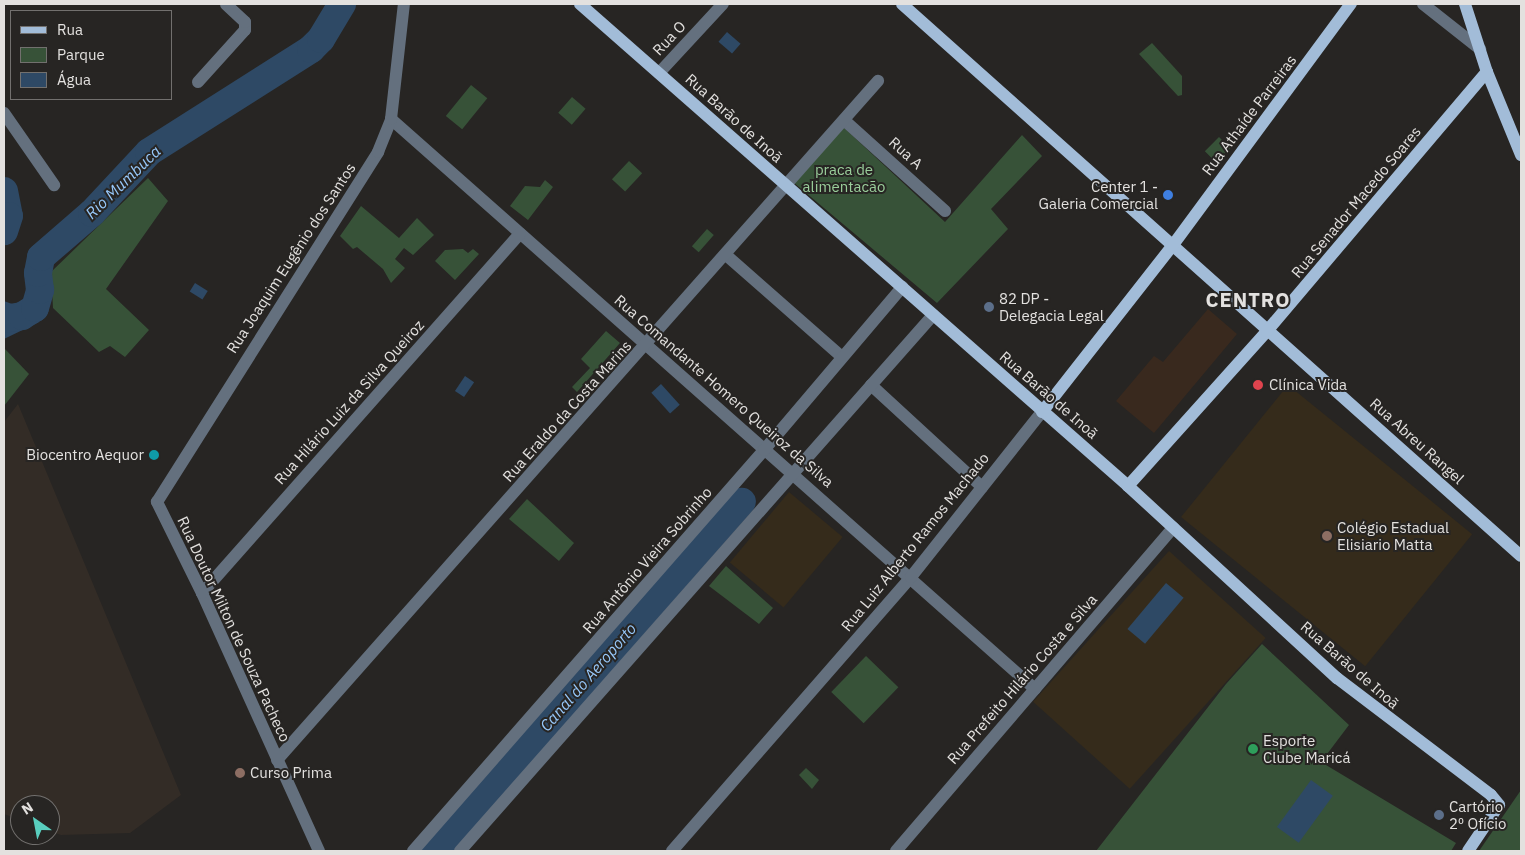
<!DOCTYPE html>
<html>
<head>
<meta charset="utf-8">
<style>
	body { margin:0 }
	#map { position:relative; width:1525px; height:855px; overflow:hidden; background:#272523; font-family:"IBM Plex Sans",sans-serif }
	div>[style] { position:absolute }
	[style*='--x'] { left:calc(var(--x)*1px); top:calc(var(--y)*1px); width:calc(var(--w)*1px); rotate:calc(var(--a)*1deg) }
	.commercial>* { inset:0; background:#39291e }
	.built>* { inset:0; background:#332c26 }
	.education>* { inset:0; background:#352b1b; transform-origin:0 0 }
	.green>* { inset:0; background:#375238; transform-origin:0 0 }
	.water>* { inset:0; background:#2e4965; transform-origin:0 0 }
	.river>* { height:28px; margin:-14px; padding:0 14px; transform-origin:14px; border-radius:14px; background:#2e4965 }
	.minor>* { height:12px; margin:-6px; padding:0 6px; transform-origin:6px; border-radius:6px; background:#64707e }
	.major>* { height:12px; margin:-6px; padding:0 6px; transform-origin:6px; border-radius:6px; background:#a2bcd8 }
	.dots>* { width:14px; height:14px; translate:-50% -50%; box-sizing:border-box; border:2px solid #272523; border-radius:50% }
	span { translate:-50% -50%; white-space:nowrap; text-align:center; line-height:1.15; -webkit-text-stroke:4px #272523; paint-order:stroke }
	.street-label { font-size:15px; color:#e3e1df }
	.park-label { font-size:15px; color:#9ace9b }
	.poi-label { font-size:15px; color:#e3e1df }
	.right { translate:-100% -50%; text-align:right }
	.left { translate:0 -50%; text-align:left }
	.water-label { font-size:16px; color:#97c8fa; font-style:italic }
	.district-label { font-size:20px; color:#e3e1df; font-weight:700; letter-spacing:1px }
	.frame { position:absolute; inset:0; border:5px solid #e3e1df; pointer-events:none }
	.legend { position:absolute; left:10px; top:10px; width:162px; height:90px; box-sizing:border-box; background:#272523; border:1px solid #72706e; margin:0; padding:6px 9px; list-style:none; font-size:15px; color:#e3e1df }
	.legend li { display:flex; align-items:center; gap:10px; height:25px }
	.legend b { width:25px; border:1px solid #72706e }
	.north { position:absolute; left:10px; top:795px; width:50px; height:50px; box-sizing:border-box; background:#272523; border:1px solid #72706e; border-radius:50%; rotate:327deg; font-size:14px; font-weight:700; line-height:20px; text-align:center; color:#e3e1df }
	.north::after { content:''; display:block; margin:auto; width:18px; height:22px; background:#59cebe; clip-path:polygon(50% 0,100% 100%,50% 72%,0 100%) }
</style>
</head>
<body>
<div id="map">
	<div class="commercial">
		<div style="clip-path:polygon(1208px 309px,1237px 334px,1154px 433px,1116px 401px,1154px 356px,1163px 362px)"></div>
	</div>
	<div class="built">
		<div style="clip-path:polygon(18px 404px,181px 795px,130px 833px,61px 835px,50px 831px,50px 805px,20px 805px,20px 820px,4px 814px,4px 422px)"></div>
	</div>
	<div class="education">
		<div style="left:1288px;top:385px;width:237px;height:170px;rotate:39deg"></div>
		<div style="left:789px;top:492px;width:70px;height:92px;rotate:40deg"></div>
		<div style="left:1169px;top:551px;width:130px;height:203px;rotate:42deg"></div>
	</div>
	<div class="green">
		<div style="clip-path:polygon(1152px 43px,1182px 76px,1182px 95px,1178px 96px,1139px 54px)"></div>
		<div style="left:471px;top:85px;width:21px;height:40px;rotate:39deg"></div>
		<div style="left:572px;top:97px;width:18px;height:21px;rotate:41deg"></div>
		<div style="clip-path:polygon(841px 125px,945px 222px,1022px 135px,1042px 156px,991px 209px,1008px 229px,937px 303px,793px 182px)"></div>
		<div style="left:1219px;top:137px;width:16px;height:20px;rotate:45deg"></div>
		<div style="left:629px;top:161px;width:18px;height:25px;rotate:43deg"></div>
		<div style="clip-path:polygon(148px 178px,168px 201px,106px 289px,149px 330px,125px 357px,110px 346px,99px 352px,53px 308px,51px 272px)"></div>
		<div style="clip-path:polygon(545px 180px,553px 187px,528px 220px,510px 206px,525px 186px,540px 187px)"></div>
		<div style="clip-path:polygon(361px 206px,399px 238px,417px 218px,434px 235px,413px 255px,404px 248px,395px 259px,405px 268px,391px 283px,383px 269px,357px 247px,353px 249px,340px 236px)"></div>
		<div style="left:707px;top:229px;width:9px;height:23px;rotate:41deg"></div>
		<div style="clip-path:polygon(463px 249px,468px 253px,473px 249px,479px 254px,455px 280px,435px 261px,445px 250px)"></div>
		<div style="clip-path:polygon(606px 331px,620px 343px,577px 392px,572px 387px,590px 368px,581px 359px)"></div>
		<div style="clip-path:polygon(4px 348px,29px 374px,4px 406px)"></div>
		<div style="clip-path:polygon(527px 499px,574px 543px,559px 561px,509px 519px)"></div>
		<div style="clip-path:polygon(726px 566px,773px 608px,759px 624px,709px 586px)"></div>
		<div style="clip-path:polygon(1262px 644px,1349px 725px,1321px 762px,1456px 843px,1451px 851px,1096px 851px,1226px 684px)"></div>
		<div style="left:866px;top:656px;width:45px;height:50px;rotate:44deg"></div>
		<div style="clip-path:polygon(806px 768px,819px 780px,812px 789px,799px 775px)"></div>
		<div style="clip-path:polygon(1521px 790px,1521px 851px,1479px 851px)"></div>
	</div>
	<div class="water">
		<div style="left:727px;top:32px;width:18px;height:13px;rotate:41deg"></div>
		<div style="left:195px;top:283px;width:15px;height:10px;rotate:32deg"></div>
		<div style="clip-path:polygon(4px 301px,20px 307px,39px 322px,4px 339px)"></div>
		<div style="left:465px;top:376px;width:11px;height:18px;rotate:34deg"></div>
		<div style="left:661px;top:384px;width:28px;height:13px;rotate:48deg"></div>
		<div style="left:1166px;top:583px;width:23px;height:60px;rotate:40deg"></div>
		<div style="left:1311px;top:780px;width:27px;height:58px;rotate:36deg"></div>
	</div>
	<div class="river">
		<div style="--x:4;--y:191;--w:25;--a:79"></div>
		<div style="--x:9;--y:216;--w:16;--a:108"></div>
		<div style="--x:4;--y:319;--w:18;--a:-9"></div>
		<div style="--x:22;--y:316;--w:15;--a:-32"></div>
		<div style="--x:35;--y:308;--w:19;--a:-74"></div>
		<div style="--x:40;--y:290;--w:17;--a:-97"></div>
		<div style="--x:38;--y:273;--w:16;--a:-79"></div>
		<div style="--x:41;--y:257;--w:67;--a:-40.8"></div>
		<div style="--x:92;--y:213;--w:83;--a:-46.9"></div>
		<div style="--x:149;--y:152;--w:192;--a:-32.4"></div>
		<div style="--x:311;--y:49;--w:14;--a:-45"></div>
		<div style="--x:321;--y:39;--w:41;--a:-59"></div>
		<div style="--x:435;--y:851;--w:465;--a:-48.7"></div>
	</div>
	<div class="minor">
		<div style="--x:1423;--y:4;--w:73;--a:38.3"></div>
		<div style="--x:659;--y:73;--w:94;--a:-47.2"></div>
		<div style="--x:198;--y:82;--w:70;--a:-47.9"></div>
		<div style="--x:245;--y:30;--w:8;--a:-90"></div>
		<div style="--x:245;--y:22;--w:26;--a:-137"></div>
		<div style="--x:4;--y:113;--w:88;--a:55.2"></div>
		<div style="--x:391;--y:119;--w:860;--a:41.51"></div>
		<div style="--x:844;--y:120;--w:136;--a:42"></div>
		<div style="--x:726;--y:255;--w:154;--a:41.3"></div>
		<div style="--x:871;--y:385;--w:151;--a:42.6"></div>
		<div style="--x:202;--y:593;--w:480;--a:-48.5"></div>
		<div style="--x:277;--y:760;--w:907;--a:-48.49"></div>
		<div style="--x:319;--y:851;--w:283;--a:-114.4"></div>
		<div style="--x:202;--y:593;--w:102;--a:-116.3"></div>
		<div style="--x:157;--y:502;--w:414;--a:-57.7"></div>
		<div style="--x:378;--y:152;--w:35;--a:-68"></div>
		<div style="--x:391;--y:119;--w:116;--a:-83.6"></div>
		<div style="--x:413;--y:851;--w:533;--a:-48.8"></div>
		<div style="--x:764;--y:450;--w:214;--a:-49.7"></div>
		<div style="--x:460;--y:851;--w:715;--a:-48.57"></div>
		<div style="--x:672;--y:851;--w:364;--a:-48.9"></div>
		<div style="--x:911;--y:577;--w:211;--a:-51.6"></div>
		<div style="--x:896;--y:851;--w:426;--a:-49.4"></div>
	</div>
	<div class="major">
		<div style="--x:580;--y:4;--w:730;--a:41.33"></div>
		<div style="--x:1128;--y:486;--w:284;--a:42.6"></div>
		<div style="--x:1337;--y:678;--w:193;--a:37.2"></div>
		<div style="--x:1491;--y:795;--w:13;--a:51"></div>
		<div style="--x:1499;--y:805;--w:55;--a:124"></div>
		<div style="--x:902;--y:4;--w:829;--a:41.73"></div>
		<div style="--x:1465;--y:4;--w:71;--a:72.1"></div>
		<div style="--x:1487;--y:72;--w:90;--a:67.7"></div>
		<div style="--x:1042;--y:412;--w:212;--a:-51.9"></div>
		<div style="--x:1173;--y:245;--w:300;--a:-53.6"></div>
		<div style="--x:1128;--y:486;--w:208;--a:-48.1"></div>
		<div style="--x:1267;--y:331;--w:340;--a:-49.7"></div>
	</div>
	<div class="dots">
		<div style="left:1168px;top:195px;background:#3f7fe0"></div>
		<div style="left:989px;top:307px;background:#5c6f8a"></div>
		<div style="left:1258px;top:385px;background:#e0444e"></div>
		<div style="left:154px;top:455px;background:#0f9aa8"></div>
		<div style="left:1327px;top:536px;background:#8d6e63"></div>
		<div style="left:1253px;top:749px;background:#2e9e5b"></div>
		<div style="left:240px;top:773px;background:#8d6e63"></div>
		<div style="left:1439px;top:815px;background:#5c6f8a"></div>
	</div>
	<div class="street-label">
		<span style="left:669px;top:38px;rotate:-47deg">Rua O</span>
		<span style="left:1249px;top:115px;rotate:-53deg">Rua Athaíde Parreiras</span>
		<span style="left:734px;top:118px;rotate:42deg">Rua Barão de Inoã</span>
		<span style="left:906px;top:153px;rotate:42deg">Rua A</span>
		<span style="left:1356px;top:202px;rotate:-50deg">Rua Senador Macedo Soares</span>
		<span style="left:291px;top:258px;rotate:-57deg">Rua Joaquim Eugênio dos Santos</span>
		<span style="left:724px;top:391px;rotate:41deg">Rua Comandante Homero Queiroz da Silva</span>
		<span style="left:1049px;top:395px;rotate:41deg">Rua Barão de Inoã</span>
		<span style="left:349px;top:402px;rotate:-48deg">Rua Hilário Luiz da Silva Queiroz</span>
		<span style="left:567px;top:411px;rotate:-48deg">Rua Eraldo da Costa Marins</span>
		<span style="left:1417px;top:441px;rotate:42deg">Rua Abreu Rangel</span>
		<span style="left:915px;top:542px;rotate:-51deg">Rua Luiz Alberto Ramos Machado</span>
		<span style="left:647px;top:560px;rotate:-49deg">Rua Antônio Vieira Sobrinho</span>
		<span style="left:234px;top:629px;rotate:65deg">Rua Doutor Milton de Souza Pacheco</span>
		<span style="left:1350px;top:665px;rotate:41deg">Rua Barão de Inoã</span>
		<span style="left:1022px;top:679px;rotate:-49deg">Rua Prefeito Hilário Costa e Silva</span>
	</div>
	<div class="park-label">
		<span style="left:844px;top:178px">praca de<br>alimentacão</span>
	</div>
	<div class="poi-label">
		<span class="right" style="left:1158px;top:195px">Center 1 -<br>Galeria Comercial</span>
		<span class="left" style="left:999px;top:307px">82 DP -<br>Delegacia Legal</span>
		<span class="left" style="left:1269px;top:385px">Clínica Vida</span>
		<span class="right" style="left:144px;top:455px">Biocentro Aequor</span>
		<span class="left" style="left:1337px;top:536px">Colégio Estadual<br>Elisiario Matta</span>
		<span class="left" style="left:1263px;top:749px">Esporte<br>Clube Maricá</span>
		<span class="left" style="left:250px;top:773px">Curso Prima</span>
		<span class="left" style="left:1449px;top:815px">Cartório<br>2º Ofício</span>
	</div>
	<div class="water-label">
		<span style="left:123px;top:182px;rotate:-44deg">Rio Mumbuca</span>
		<span style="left:588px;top:677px;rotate:-49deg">Canal do Aeroporto</span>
	</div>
	<div class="district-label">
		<span style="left:1248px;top:299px">CENTRO</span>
	</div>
	<div class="frame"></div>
	<ul class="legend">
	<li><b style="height:6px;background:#a2bcd8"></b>Rua</li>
	<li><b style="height:14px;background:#375238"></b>Parque</li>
	<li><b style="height:14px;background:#2e4965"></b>Água</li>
	</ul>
	<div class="north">N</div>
</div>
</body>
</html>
